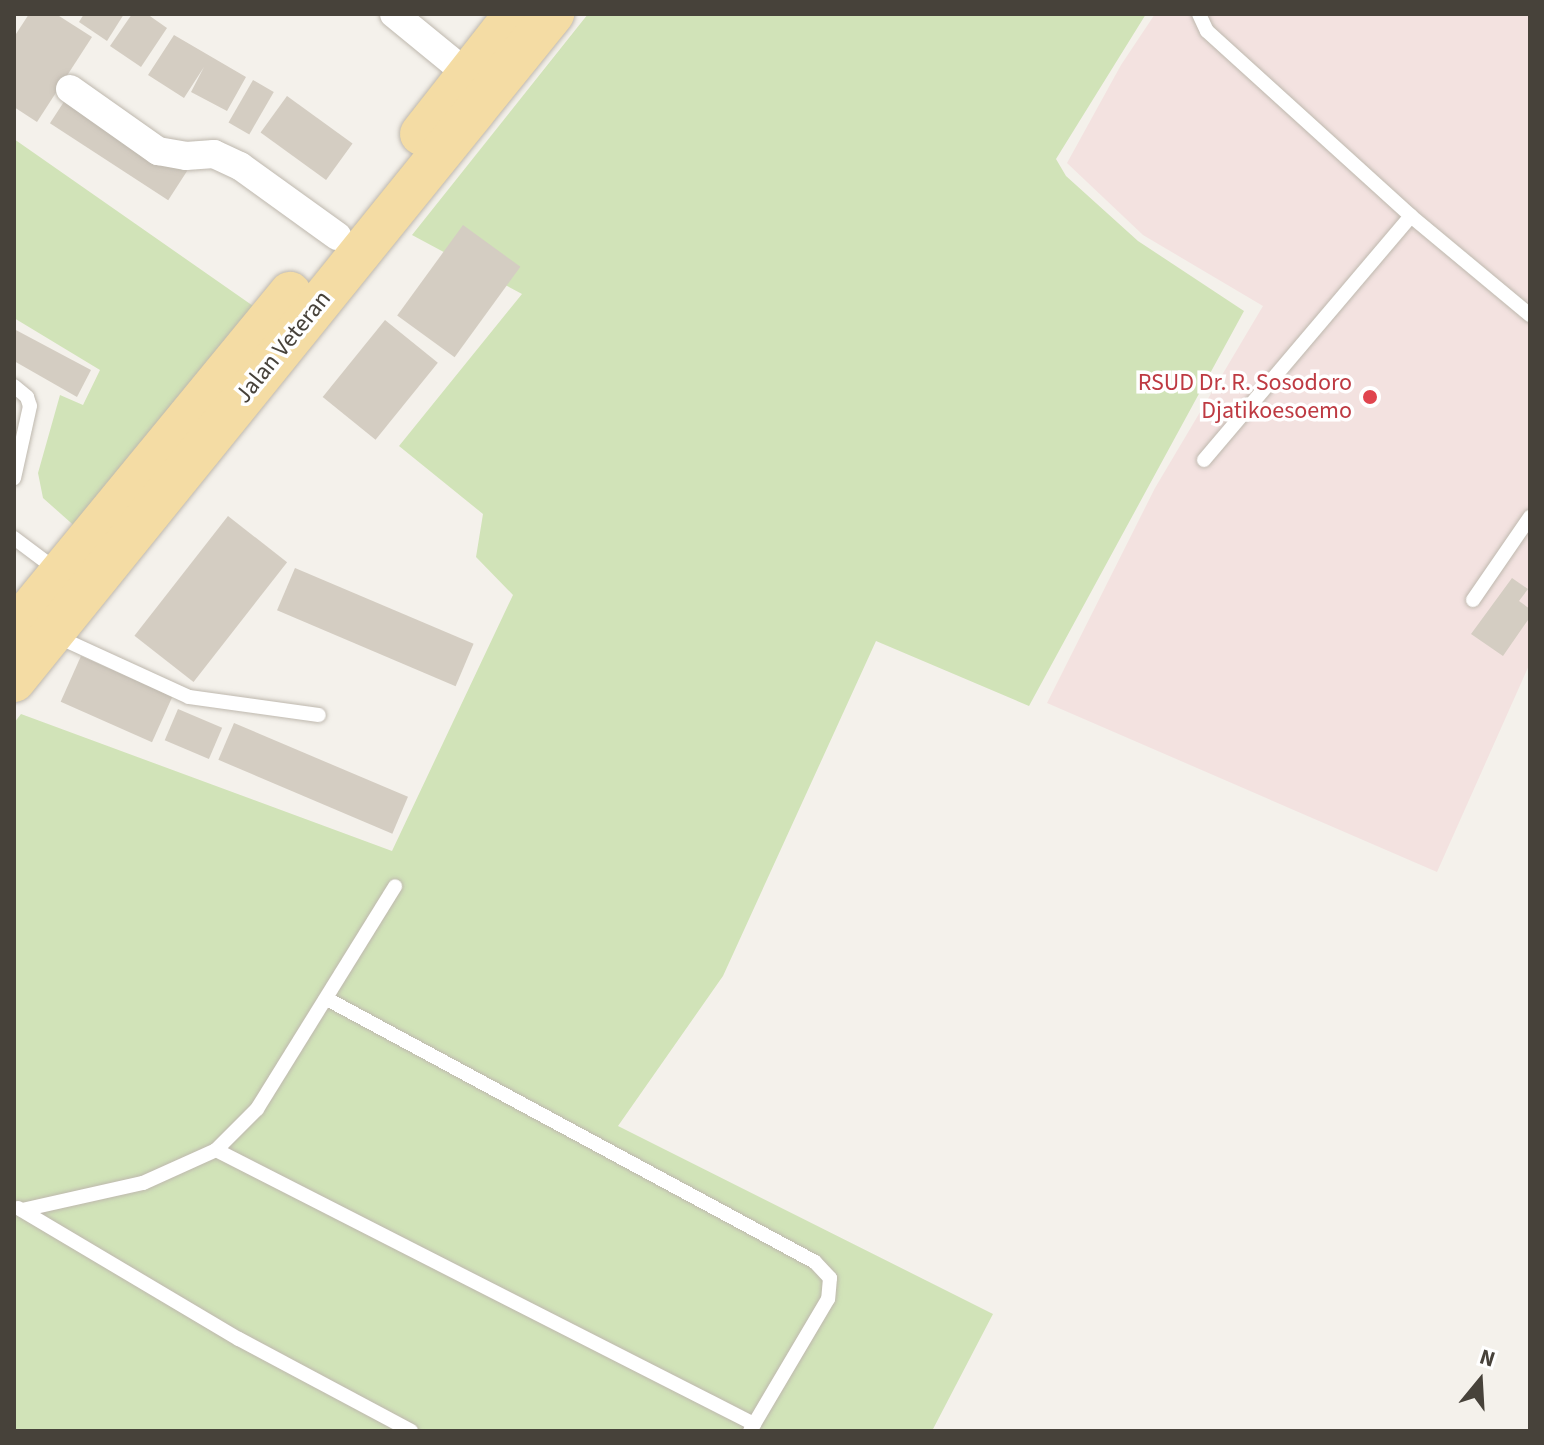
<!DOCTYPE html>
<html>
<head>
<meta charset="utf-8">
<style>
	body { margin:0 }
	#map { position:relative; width:1544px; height:1445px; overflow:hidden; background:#f4f1eb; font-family:"Source Sans 3",sans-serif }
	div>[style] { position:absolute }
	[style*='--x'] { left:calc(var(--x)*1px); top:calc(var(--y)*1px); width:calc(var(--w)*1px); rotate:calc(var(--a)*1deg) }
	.medical>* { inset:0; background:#f3e2e0 }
	.green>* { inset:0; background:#d1e3b8 }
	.building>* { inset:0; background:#d4cdc2; transform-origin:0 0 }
	.roads { filter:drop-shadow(0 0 2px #beb8ae) drop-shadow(0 0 2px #beb8ae) }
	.service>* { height:14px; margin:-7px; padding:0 7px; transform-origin:7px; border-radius:7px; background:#fff }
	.minor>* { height:28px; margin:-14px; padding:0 14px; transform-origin:14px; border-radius:14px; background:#fff }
	.primary>* { height:42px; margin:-21px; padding:0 21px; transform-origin:21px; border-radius:21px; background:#f4dca4 }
	.dots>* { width:22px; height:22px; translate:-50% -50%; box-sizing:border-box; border:4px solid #fff; border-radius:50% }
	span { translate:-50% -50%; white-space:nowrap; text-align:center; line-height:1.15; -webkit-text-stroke:7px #fff; paint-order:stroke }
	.street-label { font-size:24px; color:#47423a }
	.health-label { font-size:24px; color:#be3a42 }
	.right { translate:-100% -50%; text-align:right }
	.frame { position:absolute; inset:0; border:16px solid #47423a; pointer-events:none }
	.north { position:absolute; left:1440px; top:1341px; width:80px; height:80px; -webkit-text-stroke:6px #fff; paint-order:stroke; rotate:18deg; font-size:22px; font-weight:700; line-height:32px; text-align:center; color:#47423a }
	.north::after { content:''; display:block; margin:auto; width:28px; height:36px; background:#47423a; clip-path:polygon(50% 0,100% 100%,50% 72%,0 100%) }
</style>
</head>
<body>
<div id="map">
	<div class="medical">
		<div style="clip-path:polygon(1155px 14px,1530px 14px,1530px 663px,1437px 872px,1047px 703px,1155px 488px,1263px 306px,1143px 235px,1067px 163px,1121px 65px)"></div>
	</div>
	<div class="green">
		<div style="clip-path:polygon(588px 14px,1146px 14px,1056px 159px,1066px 176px,1138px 241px,1244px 311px,1029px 706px,876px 641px,723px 976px,618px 1126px,993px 1314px,932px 1431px,14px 1431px,14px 723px,21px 714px,392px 851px,513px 595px,476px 557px,483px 514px,399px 446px,522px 294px,412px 235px)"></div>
		<div style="clip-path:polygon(14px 139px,256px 308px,79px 530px,43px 498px,38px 473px,60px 395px,83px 405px,100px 370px,14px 318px)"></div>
	</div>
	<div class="building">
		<div style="clip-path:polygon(29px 14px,56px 14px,92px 37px,37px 122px,14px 107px,14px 37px)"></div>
		<div style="clip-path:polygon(84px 14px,124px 14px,107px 41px,79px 22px)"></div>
		<div style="clip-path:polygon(132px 14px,147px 14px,167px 28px,141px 67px,110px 46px)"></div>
		<div style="clip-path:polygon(174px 35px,246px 77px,227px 111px,191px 92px,204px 67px,184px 98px,148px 75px)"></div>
		<div style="left:253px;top:80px;width:24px;height:49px;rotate:30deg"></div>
		<div style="left:69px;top:94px;width:141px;height:35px;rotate:33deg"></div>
		<div style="left:287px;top:96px;width:81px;height:45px;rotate:36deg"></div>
		<div style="left:463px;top:225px;width:71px;height:112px;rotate:36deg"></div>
		<div style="left:385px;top:320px;width:68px;height:99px;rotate:39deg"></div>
		<div style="clip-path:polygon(14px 329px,91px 370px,77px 397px,14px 361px)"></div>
		<div style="left:228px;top:516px;width:75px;height:152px;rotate:38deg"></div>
		<div style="left:295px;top:568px;width:194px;height:46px;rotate:23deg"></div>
		<div style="clip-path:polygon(1512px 578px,1528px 589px,1519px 601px,1530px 609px,1530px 617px,1503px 656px,1471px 634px)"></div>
		<div style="left:81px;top:656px;width:100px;height:50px;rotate:24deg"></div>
		<div style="left:178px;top:709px;width:48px;height:34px;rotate:23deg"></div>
		<div style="left:234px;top:723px;width:189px;height:40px;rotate:23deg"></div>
	</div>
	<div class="roads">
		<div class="service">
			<div style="--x:1199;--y:14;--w:19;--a:65"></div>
			<div style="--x:1207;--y:31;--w:275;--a:42.2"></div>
			<div style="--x:1411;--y:216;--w:155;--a:39.8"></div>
			<div style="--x:14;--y:386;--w:17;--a:40"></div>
			<div style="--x:27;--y:397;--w:9;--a:72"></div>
			<div style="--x:30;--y:406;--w:74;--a:102.5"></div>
			<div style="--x:1204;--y:460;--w:320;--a:-49.7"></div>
			<div style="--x:14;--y:538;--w:55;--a:36.9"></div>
			<div style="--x:1473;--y:600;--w:101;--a:-55.5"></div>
			<div style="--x:56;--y:636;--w:146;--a:24.6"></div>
			<div style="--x:189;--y:697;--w:131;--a:7.9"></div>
			<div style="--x:327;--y:999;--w:554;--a:28.32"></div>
			<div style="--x:815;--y:1262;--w:22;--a:47"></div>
			<div style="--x:830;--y:1278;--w:21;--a:95"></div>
			<div style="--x:828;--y:1299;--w:153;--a:120.6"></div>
			<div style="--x:216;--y:1150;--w:604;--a:26.99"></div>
			<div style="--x:18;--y:1208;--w:257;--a:30.7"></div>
			<div style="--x:239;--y:1339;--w:195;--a:28.1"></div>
			<div style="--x:22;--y:1210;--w:124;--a:-12.6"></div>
			<div style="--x:143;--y:1183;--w:80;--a:-24.3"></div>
			<div style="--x:216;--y:1150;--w:58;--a:-45"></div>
			<div style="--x:257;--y:1109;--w:262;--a:-58.2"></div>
		</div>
		<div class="minor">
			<div style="--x:394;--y:14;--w:93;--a:39.3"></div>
			<div style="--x:70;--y:89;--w:108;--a:35.2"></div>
			<div style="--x:158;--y:151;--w:28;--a:10"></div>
			<div style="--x:186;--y:156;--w:28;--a:-4"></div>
			<div style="--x:214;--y:154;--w:29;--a:25"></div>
			<div style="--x:240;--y:166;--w:120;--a:35.8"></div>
		</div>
		<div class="primary">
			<div style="--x:421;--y:134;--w:152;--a:-51.9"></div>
			<div style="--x:14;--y:629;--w:435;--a:-50.6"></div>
			<div style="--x:14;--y:681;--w:858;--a:-51.06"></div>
		</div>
	</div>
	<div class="dots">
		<div style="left:1370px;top:397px;background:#e0444e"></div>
	</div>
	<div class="street-label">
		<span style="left:283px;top:347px;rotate:-51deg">Jalan Veteran</span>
	</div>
	<div class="health-label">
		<span class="right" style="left:1352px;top:397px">RSUD Dr. R. Sosodoro<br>Djatikoesoemo</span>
	</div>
	<div class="frame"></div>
	<div class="north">N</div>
</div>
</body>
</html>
